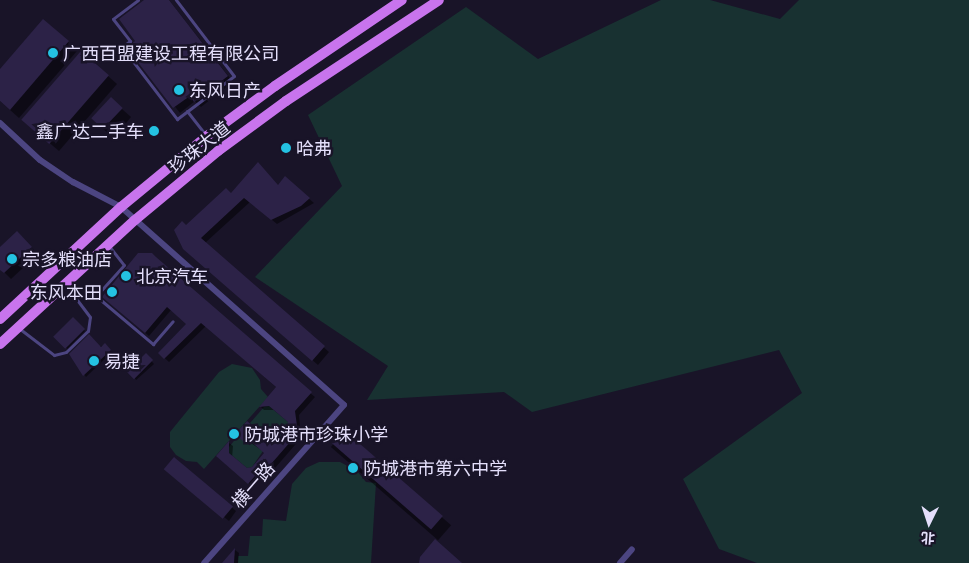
<!DOCTYPE html>
<html>
<head>
<meta charset="utf-8">
<style>
	body { margin:0 }
	#map { position:relative; width:969px; height:563px; overflow:hidden; background:#191428; font-family:"Noto Sans","Noto Sans SC",sans-serif }
	div>[style] { position:absolute }
	[style*='--x'] { left:calc(var(--x)*1px); top:calc(var(--y)*1px); width:calc(var(--w)*1px); rotate:calc(var(--a)*1deg) }
	.green>* { inset:0; background:#183131 }
	.shadow>* { inset:0; background:#0007; transform-origin:0 0 }
	.building>* { inset:0; background:#2c2247; transform-origin:0 0 }
	.service>* { height:3px; margin:-1.5px; padding:0 1.5px; transform-origin:1.5px; border-radius:1.5px; background:#4c4581 }
	.minor>* { height:6px; margin:-3px; padding:0 3px; transform-origin:3px; border-radius:3px; background:#4c4581 }
	.primary>* { height:10px; margin:-5px; padding:0 5px; transform-origin:5px; border-radius:5px; background:#c874ed }
	.dots>* { width:14px; height:14px; translate:-50% -50%; box-sizing:border-box; border:2px solid #191428; border-radius:50% }
	span { translate:-50% -50%; white-space:nowrap; text-align:center; line-height:1.15; -webkit-text-stroke:5px #191428; paint-order:stroke }
	.poi-label { font-size:18px; color:#e4dffb }
	.left { translate:0 -50%; text-align:left }
	.right { translate:-100% -50%; text-align:right }
	.street-label { font-size:18px; color:#e4dffb }
	.north { position:absolute; left:904px; top:498px; width:50px; height:50px; -webkit-text-stroke:4px #191428; paint-order:stroke; rotate:184deg; font-size:14px; font-weight:700; line-height:20px; text-align:center; color:#e4dffb }
	.north::after { content:''; display:block; margin:auto; width:18px; height:22px; background:#e4dffb; clip-path:polygon(50% 0,100% 100%,50% 72%,0 100%) }
</style>
</head>
<body>
<div id="map">
	<div class="green">
		<div style="clip-path:polygon(661px 0,710px 0,780px 19px,799px 0,969px 0,969px 563px,757px 563px,719px 549px,683px 479px,802px 393px,779px 350px,532px 412px,504px 392px,367px 400px,388px 366px,255px 277px,342px 186px,308px 115px,466px 7px,538px 59px)"></div>
		<div style="clip-path:polygon(232px 364px,252px 368px,260px 380px,261px 389px,268px 397px,204px 469px,197px 462px,186px 461px,176px 455px,170px 447px,170px 432px,219px 372px)"></div>
		<div style="clip-path:polygon(269px 406px,288px 422px,289px 427px,274px 444px,250px 423px,264px 407px)"></div>
		<div style="clip-path:polygon(238px 436px,244px 441px,247px 438px,263px 451px,252px 467px,247px 468px,229px 453px,229px 447px)"></div>
		<div style="clip-path:polygon(319px 462px,340px 462px,357px 471px,366px 482px,376px 483px,371px 563px,238px 563px,238px 556px,248px 556px,250px 536px,262px 536px,263px 519px,286px 521px,292px 484px,306px 468px)"></div>
	</div>
	<div class="shadow">
		<div style="clip-path:polygon(146px 0,169px 0,233px 82px,201px 107px,195px 101px,180px 113px,129px 48px,137px 41px)"></div>
		<div style="clip-path:polygon(68px 42px,77px 51px,19px 118px,0 101px,0 71px)"></div>
		<div style="clip-path:polygon(108px 76px,117px 84px,59px 151px,33px 129px)"></div>
		<div style="clip-path:polygon(122px 109px,131px 117px,114px 138px,102px 128px)"></div>
		<div style="clip-path:polygon(285px 178px,314px 203px,277px 224px,250px 202px,205px 243px,329px 352px,318px 365px,190px 254px,186px 227px,232px 195px,278px 186px)"></div>
		<div style="clip-path:polygon(17px 233px,38px 254px,11px 279px,0 268px,0 248px)"></div>
		<div style="clip-path:polygon(138px 254px,315px 397px,299px 415px,301px 438px,263px 482px,260px 479px,253px 487px,217px 456px,229px 443px,233px 446px,232px 458px,247px 469px,253px 469px,266px 453px,237px 434px,274px 446px,288px 430px,289px 422px,274px 410px,264px 410px,261px 407px,277px 388px,206px 326px,169px 362px,159px 353px,188px 324px,171px 310px,149px 336px,108px 301px)"></div>
		<div style="left:73px;top:319px;width:17px;height:25px;rotate:45deg"></div>
		<div style="clip-path:polygon(105px 345px,112px 352px,86px 377px,70px 354px)"></div>
		<div style="left:146px;top:355px;width:12px;height:24px;rotate:48deg"></div>
		<div style="left:344px;top:432px;width:142px;height:20px;rotate:41deg"></div>
		<div style="clip-path:polygon(175px 458px,236px 511px,229px 521px,170px 474px)"></div>
		<div style="clip-path:polygon(235px 550px,239px 553px,238px 563px,224px 563px)"></div>
	</div>
	<div class="building">
		<div style="clip-path:polygon(144px 0,169px 0,228px 76px,194px 102px,190px 96px,173px 108px,127px 48px,135px 41px,119px 19px)"></div>
		<div style="clip-path:polygon(43px 19px,69px 41px,10px 110px,0 101px,0 69px)"></div>
		<div style="left:81px;top:51px;width:37px;height:91px;rotate:41deg"></div>
		<div style="left:111px;top:97px;width:16px;height:29px;rotate:43deg"></div>
		<div style="clip-path:polygon(258px 162px,278px 185px,285px 176px,310px 198px,301px 206px,271px 220px,244px 198px,201px 238px,325px 346px,312px 361px,183px 249px,174px 230px,182px 221px,186px 225px,226px 188px,231px 193px)"></div>
		<div style="clip-path:polygon(17px 231px,32px 247px,4px 273px,0 270px,0 247px)"></div>
		<div style="clip-path:polygon(138px 253px,152px 253px,156px 257px,312px 392px,295px 411px,298px 433px,258px 479px,255px 476px,248px 484px,216px 456px,229px 441px,229px 453px,247px 468px,252px 467px,264px 453px,247px 438px,244px 442px,235px 434px,247px 421px,274px 444px,286px 430px,288px 422px,269px 406px,259px 407px,276px 387px,201px 323px,164px 359px,158px 353px,186px 324px,167px 307px,145px 333px,102px 297px)"></div>
		<div style="left:73px;top:317px;width:17px;height:28px;rotate:45deg"></div>
		<div style="clip-path:polygon(89px 334px,101px 347px,105px 343px,111px 350px,83px 376px,69px 354px)"></div>
		<div style="left:146px;top:353px;width:10px;height:27px;rotate:45deg"></div>
		<div style="left:344px;top:430px;width:131px;height:18px;rotate:41deg"></div>
		<div style="left:174px;top:457px;width:77px;height:16px;rotate:40deg"></div>
		<div style="clip-path:polygon(435px 539px,462px 563px,419px 563px,420px 557px)"></div>
		<div style="clip-path:polygon(235px 548px,234px 563px,222px 563px)"></div>
	</div>
	<div class="service">
		<div style="--x:138;--y:0;--w:31;--a:143"></div>
		<div style="--x:113;--y:19;--w:28;--a:52"></div>
		<div style="--x:130;--y:41;--w:10;--a:143"></div>
		<div style="--x:122;--y:47;--w:91;--a:52.6"></div>
		<div style="--x:177;--y:119;--w:71;--a:-37"></div>
		<div style="--x:234;--y:76;--w:96;--a:-127.3"></div>
		<div style="--x:187;--y:111;--w:29;--a:52"></div>
		<div style="--x:109;--y:246;--w:24;--a:52"></div>
		<div style="--x:124;--y:265;--w:42;--a:132.1"></div>
		<div style="--x:96;--y:296;--w:75;--a:40.1"></div>
		<div style="--x:153;--y:344;--w:30;--a:-49"></div>
		<div style="--x:20;--y:329;--w:43;--a:37.4"></div>
		<div style="--x:54;--y:355;--w:12;--a:-14"></div>
		<div style="--x:66;--y:352;--w:30;--a:-44"></div>
		<div style="--x:88;--y:331;--w:14;--a:-82"></div>
		<div style="--x:90;--y:317;--w:39;--a:-127"></div>
	</div>
	<div class="minor">
		<div style="--x:0;--y:123;--w:54;--a:42.8"></div>
		<div style="--x:40;--y:160;--w:40;--a:34"></div>
		<div style="--x:73;--y:182;--w:54;--a:27.5"></div>
		<div style="--x:121;--y:207;--w:298;--a:41.6"></div>
		<div style="--x:344;--y:405;--w:211;--a:131.5"></div>
		<div style="--x:620;--y:563;--w:18;--a:-49"></div>
	</div>
	<div class="primary">
		<div style="--x:0;--y:319;--w:165;--a:-42.8"></div>
		<div style="--x:121;--y:207;--w:112;--a:-39.5"></div>
		<div style="--x:207;--y:136;--w:84;--a:-36.3"></div>
		<div style="--x:275;--y:86;--w:153;--a:-34.1"></div>
		<div style="--x:0;--y:344;--w:183;--a:-42.6"></div>
		<div style="--x:135;--y:220;--w:108;--a:-39.7"></div>
		<div style="--x:218;--y:151;--w:84;--a:-36.3"></div>
		<div style="--x:286;--y:101;--w:183;--a:-33.4"></div>
	</div>
	<div class="dots">
		<div style="left:53px;top:53px;background:#24c2e2"></div>
		<div style="left:179px;top:90px;background:#24c2e2"></div>
		<div style="left:154px;top:131px;background:#24c2e2"></div>
		<div style="left:286px;top:148px;background:#24c2e2"></div>
		<div style="left:12px;top:259px;background:#24c2e2"></div>
		<div style="left:126px;top:276px;background:#24c2e2"></div>
		<div style="left:112px;top:292px;background:#24c2e2"></div>
		<div style="left:94px;top:361px;background:#24c2e2"></div>
		<div style="left:234px;top:434px;background:#24c2e2"></div>
		<div style="left:353px;top:468px;background:#24c2e2"></div>
	</div>
	<div class="poi-label">
		<span class="left" style="left:63px;top:53px">广西百盟建设工程有限公司</span>
		<span class="left" style="left:189px;top:90px">东风日产</span>
		<span class="right" style="left:144px;top:131px">鑫广达二手车</span>
		<span class="left" style="left:296px;top:148px">哈弗</span>
		<span class="left" style="left:22px;top:259px">宗多粮油店</span>
		<span class="left" style="left:136px;top:276px">北京汽车</span>
		<span class="right" style="left:102px;top:292px">东风本田</span>
		<span class="left" style="left:104px;top:361px">易捷</span>
		<span class="left" style="left:244px;top:434px">防城港市珍珠小学</span>
		<span class="left" style="left:363px;top:468px">防城港市第六中学</span>
	</div>
	<div class="street-label">
		<span style="left:199px;top:147px;rotate:-38deg">珍珠大道</span>
		<span style="left:253px;top:485px;rotate:-49deg">横一路</span>
	</div>
	<div class="north">北</div>
</div>
</body>
</html>
